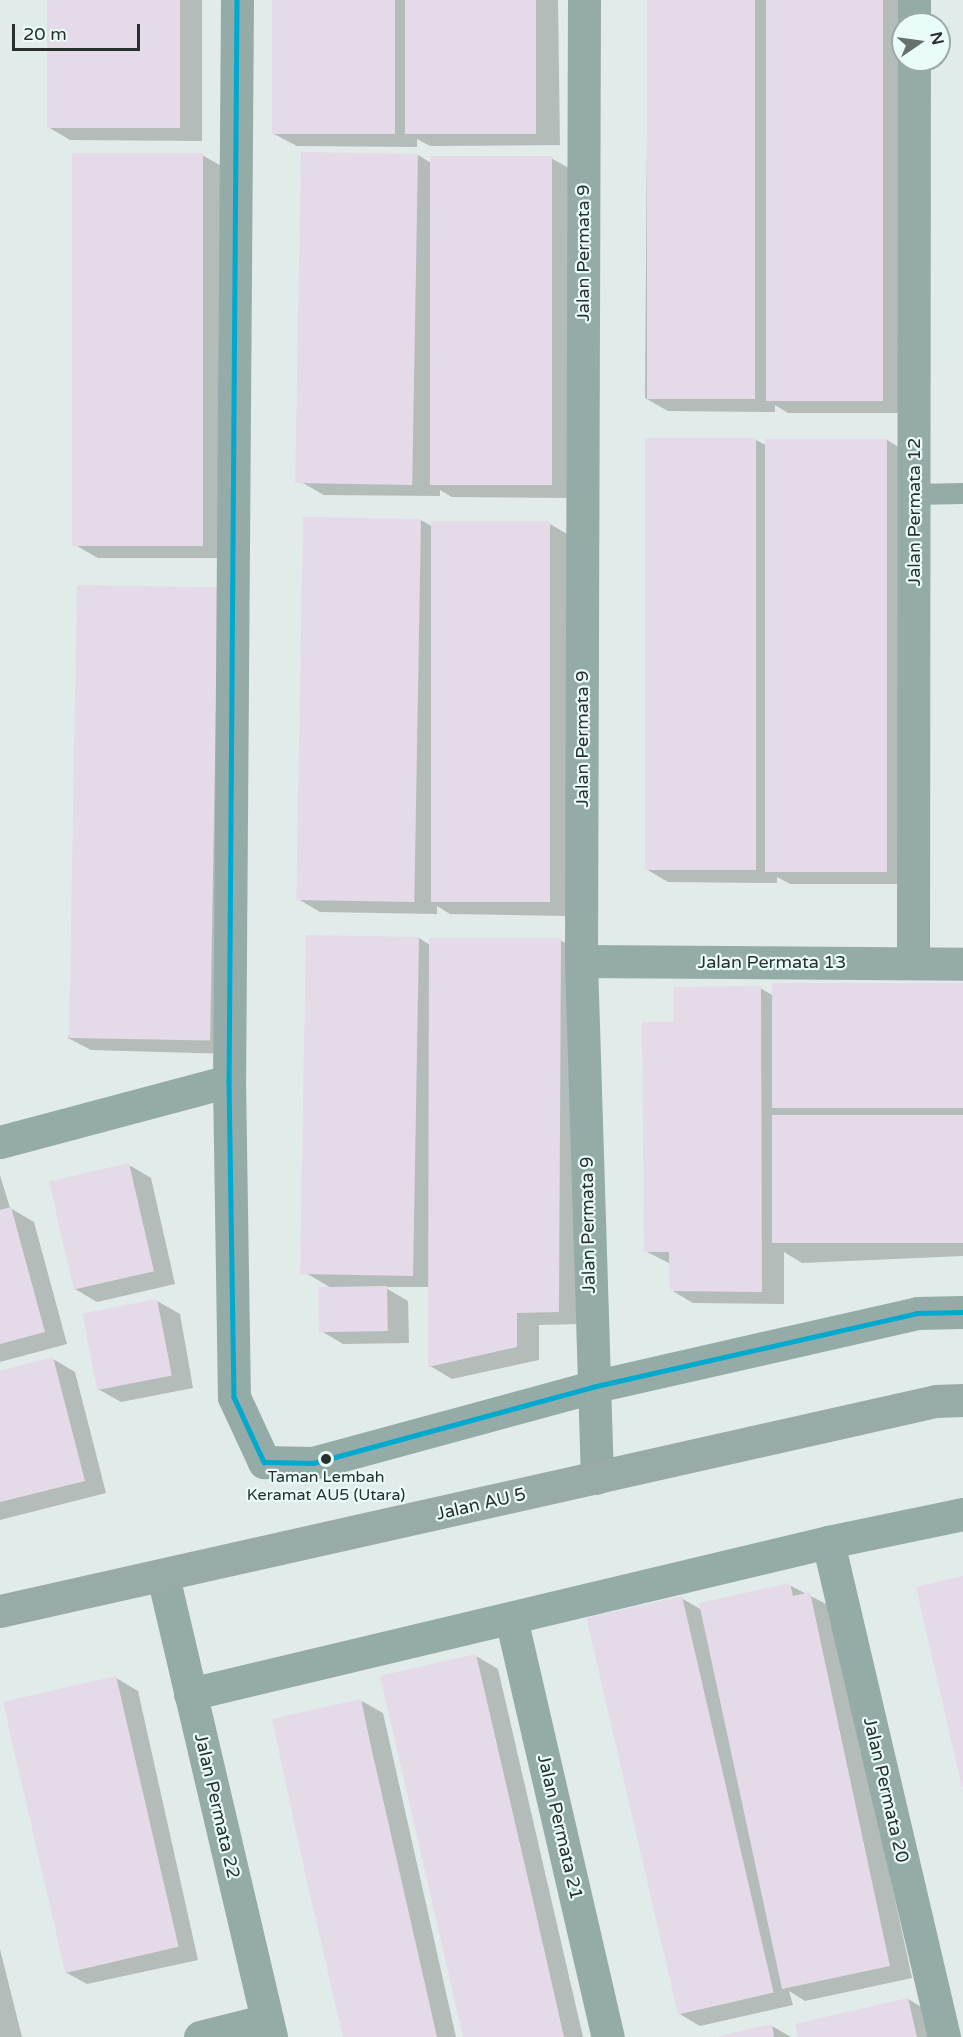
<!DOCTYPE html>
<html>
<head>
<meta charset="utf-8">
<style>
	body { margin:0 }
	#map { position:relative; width:963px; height:2037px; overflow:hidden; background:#e1ebe9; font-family:"Varela Round",sans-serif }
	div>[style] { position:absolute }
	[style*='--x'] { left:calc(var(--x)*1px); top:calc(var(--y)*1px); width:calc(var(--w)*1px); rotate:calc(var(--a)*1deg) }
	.shadow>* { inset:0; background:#0003 }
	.building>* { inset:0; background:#e4dae8; transform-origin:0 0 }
	.lane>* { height:21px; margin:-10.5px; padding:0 10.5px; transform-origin:10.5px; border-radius:10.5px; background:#95aba8 }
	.street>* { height:33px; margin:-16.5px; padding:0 16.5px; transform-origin:16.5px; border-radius:16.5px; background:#95aba8 }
	.secondary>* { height:33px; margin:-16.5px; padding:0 16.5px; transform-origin:16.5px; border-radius:16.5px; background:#99aba8 }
	.bus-1>* { height:4.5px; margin:-2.25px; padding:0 2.25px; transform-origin:2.25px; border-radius:2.25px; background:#00a9ce }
	.dots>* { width:16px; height:16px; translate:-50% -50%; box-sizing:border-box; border:3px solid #eafcf9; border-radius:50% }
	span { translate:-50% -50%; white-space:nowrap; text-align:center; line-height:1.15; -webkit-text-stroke:4.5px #eafcf9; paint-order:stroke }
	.bus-label { font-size:16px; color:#282f2d }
	.street-label { font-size:18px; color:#282f2d }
	.north { position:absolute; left:891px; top:12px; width:60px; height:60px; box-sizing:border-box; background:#eafcf9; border:2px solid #9caaa7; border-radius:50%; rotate:77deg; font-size:16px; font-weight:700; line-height:24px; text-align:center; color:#282f2d }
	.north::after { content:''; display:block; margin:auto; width:21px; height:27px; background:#69716f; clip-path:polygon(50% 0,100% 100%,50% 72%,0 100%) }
	.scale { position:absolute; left:12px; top:24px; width:128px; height:27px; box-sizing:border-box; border:3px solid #282f2d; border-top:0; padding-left:8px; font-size:18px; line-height:21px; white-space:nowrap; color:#282f2d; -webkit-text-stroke:4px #eafcf9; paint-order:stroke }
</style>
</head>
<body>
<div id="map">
	<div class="shadow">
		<div style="clip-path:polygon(48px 0,202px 0,202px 141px,70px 140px,48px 127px)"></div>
		<div style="clip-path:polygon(274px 0,558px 0,560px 145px,430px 146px,417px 139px,417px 147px,297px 146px,274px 134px)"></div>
		<div style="clip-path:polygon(648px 0,905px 0,903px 413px,788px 413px,775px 405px,775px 412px,668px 411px,645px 398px)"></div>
		<div style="clip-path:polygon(303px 154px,418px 155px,431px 163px,551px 158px,574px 171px,572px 498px,452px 497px,440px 490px,440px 496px,324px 495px,301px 482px)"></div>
		<div style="clip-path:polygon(202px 155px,225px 168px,227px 558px,98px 558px,75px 545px)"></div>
		<div style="clip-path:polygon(756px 440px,767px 446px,887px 440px,909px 453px,910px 884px,790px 884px,777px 877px,777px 883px,668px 882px,646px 869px)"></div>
		<div style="clip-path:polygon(421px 520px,433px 527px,433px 523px,550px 524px,572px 537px,567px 916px,450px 914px,437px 906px,437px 914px,320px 912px,298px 899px)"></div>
		<div style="clip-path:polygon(217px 590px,230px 1054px,91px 1050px,68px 1038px)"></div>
		<div style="clip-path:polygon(419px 938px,430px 945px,560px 940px,583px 953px,581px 1324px,539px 1325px,539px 1360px,452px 1379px,430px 1366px,430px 1287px,384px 1287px,408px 1301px,409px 1343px,343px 1344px,321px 1331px,333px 1289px,306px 1273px)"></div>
		<div style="clip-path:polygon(evenodd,963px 985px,963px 1256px,802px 1263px,784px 1252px,784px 1304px,693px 1303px,671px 1290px,671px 1264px,645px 1251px,675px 1024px,760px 988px,774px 996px,963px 985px,783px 1116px,796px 1124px,783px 1124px,783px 1116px)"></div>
		<div style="clip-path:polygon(129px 1165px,151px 1178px,175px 1284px,97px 1302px,75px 1289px)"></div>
		<div style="clip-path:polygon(0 1175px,10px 1208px,34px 1222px,67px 1344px,0 1362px)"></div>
		<div style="clip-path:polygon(157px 1301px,180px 1314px,193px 1388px,121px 1402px,98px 1389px)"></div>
		<div style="clip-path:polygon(53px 1359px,75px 1372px,106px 1493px,0 1520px,0 1373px)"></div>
		<div style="clip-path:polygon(789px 1585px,832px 1607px,912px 1978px,805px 2001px,789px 1991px,793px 2005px,700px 2026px,678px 2013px,681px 1598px,702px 1610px)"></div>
		<div style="clip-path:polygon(476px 1656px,498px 1669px,583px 2037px,465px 2037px)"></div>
		<div style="clip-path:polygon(116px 1678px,138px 1691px,198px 1960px,87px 1984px,65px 1972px)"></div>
		<div style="clip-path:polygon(360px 1700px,383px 1713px,456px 2037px,345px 2037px)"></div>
		<div style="clip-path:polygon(0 1949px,22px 2037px,0 2037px)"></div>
		<div style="clip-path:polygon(908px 1999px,930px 2012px,936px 2037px,799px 2037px)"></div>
		<div style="clip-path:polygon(772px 2026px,791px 2037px,721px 2037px)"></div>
	</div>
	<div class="building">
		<div style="left:47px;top:0;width:133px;height:128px"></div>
		<div style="left:272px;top:0;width:123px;height:134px"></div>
		<div style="left:405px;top:0;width:131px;height:134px"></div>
		<div style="left:647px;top:0;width:108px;height:399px"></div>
		<div style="left:766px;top:0;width:117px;height:401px"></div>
		<div style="left:301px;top:152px;width:117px;height:331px;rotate:1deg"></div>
		<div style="left:203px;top:153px;width:393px;height:131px;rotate:90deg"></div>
		<div style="left:430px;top:156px;width:122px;height:329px"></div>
		<div style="left:645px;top:438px;width:111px;height:432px"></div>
		<div style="left:765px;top:439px;width:122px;height:433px"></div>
		<div style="left:303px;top:517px;width:118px;height:383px;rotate:1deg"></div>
		<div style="left:431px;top:521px;width:119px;height:381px"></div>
		<div style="left:77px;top:585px;width:141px;height:453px;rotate:1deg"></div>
		<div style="left:306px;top:935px;width:113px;height:339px;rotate:1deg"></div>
		<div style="clip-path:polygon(429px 938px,561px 938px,559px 1312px,517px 1313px,517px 1347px,428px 1367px)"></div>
		<div style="left:963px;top:983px;width:125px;height:191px;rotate:90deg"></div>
		<div style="clip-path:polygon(761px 986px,762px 1292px,670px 1291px,669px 1252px,644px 1252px,642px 1022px,674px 1022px,674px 987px)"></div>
		<div style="left:963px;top:1115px;width:128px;height:191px;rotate:90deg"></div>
		<div style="left:129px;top:1163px;width:111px;height:82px;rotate:77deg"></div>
		<div style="clip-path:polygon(11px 1207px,45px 1332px,0 1344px,0 1210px)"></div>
		<div style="left:387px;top:1286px;width:45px;height:69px;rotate:89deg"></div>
		<div style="left:157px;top:1299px;width:78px;height:76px;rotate:79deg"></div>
		<div style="clip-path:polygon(53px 1357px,85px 1481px,0 1502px,0 1371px)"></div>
		<div style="clip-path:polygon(963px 1576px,963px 1787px,962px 1787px,916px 1587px)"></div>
		<div style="clip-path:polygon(790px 1583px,793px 1596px,810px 1592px,890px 1966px,782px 1989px,699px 1603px)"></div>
		<div style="left:682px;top:1596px;width:407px;height:98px;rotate:77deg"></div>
		<div style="clip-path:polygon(476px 1654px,532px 1896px,564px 2037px,463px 2037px,418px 1840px,380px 1676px)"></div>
		<div style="left:116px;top:1676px;width:278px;height:116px;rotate:77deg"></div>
		<div style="clip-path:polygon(361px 1699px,370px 1742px,437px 2037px,343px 2037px,304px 1868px,272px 1719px)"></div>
		<div style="clip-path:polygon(908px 1998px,917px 2037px,798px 2037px,795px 2024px)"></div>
		<div style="clip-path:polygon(772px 2024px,774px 2037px,719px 2037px,719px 2036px)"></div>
	</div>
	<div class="lane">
		<div style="--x:914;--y:494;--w:49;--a:-1.2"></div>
	</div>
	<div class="street">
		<div style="--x:237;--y:0;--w:1081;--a:90.42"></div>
		<div style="--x:229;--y:1081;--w:316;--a:89.1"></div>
		<div style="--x:234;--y:1397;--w:72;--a:65.2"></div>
		<div style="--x:264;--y:1462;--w:49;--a:1.2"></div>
		<div style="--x:313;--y:1463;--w:289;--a:-15.2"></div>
		<div style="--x:592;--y:1387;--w:333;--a:-12.8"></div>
		<div style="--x:917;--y:1313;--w:46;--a:-1.2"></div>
		<div style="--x:584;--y:0;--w:961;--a:90.18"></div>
		<div style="--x:581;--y:961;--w:517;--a:88.23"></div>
		<div style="--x:914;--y:24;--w:24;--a:-90"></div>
		<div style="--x:581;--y:961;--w:382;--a:0.4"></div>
		<div style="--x:913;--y:963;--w:903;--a:-89.94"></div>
		<div style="--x:0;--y:1142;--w:237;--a:-14.9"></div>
		<div style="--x:828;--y:1542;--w:508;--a:76.81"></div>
		<div style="--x:163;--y:1576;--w:473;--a:76.8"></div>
		<div style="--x:511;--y:1618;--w:430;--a:77"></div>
		<div style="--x:190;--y:1694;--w:656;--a:-13.4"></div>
		<div style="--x:828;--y:1542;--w:138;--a:-11.7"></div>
		<div style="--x:200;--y:2037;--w:69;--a:-14.2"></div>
	</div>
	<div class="secondary">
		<div style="--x:0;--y:1611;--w:959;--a:-12.65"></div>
		<div style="--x:936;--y:1401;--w:27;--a:-2"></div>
	</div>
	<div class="bus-1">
		<div style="--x:237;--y:0;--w:1081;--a:90.42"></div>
		<div style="--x:229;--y:1081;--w:316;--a:89.1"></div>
		<div style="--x:234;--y:1397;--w:72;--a:65.2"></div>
		<div style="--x:264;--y:1462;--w:49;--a:1.2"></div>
		<div style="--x:313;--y:1463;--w:289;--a:-15.2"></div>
		<div style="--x:592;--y:1387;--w:333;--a:-12.8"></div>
		<div style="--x:917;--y:1313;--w:46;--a:-1.2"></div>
	</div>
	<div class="dots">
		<div style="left:326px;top:1459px;background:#282f2d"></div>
	</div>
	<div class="bus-label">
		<span style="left:326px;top:1486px">Taman Lembah<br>Keramat AU5 (Utara)</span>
	</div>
	<div class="street-label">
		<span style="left:583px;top:253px;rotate:-90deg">Jalan Permata 9</span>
		<span style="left:914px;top:512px;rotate:-90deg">Jalan Permata 12</span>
		<span style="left:582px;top:739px;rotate:-90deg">Jalan Permata 9</span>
		<span style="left:772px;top:962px">Jalan Permata 13</span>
		<span style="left:588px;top:1225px;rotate:-91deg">Jalan Permata 9</span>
		<span style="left:481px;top:1504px;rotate:-13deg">Jalan AU 5</span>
		<span style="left:886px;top:1790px;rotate:77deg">Jalan Permata 20</span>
		<span style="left:217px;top:1806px;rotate:77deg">Jalan Permata 22</span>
		<span style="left:560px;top:1827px;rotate:77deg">Jalan Permata 21</span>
	</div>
	<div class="north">N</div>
	<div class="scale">20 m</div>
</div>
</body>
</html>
